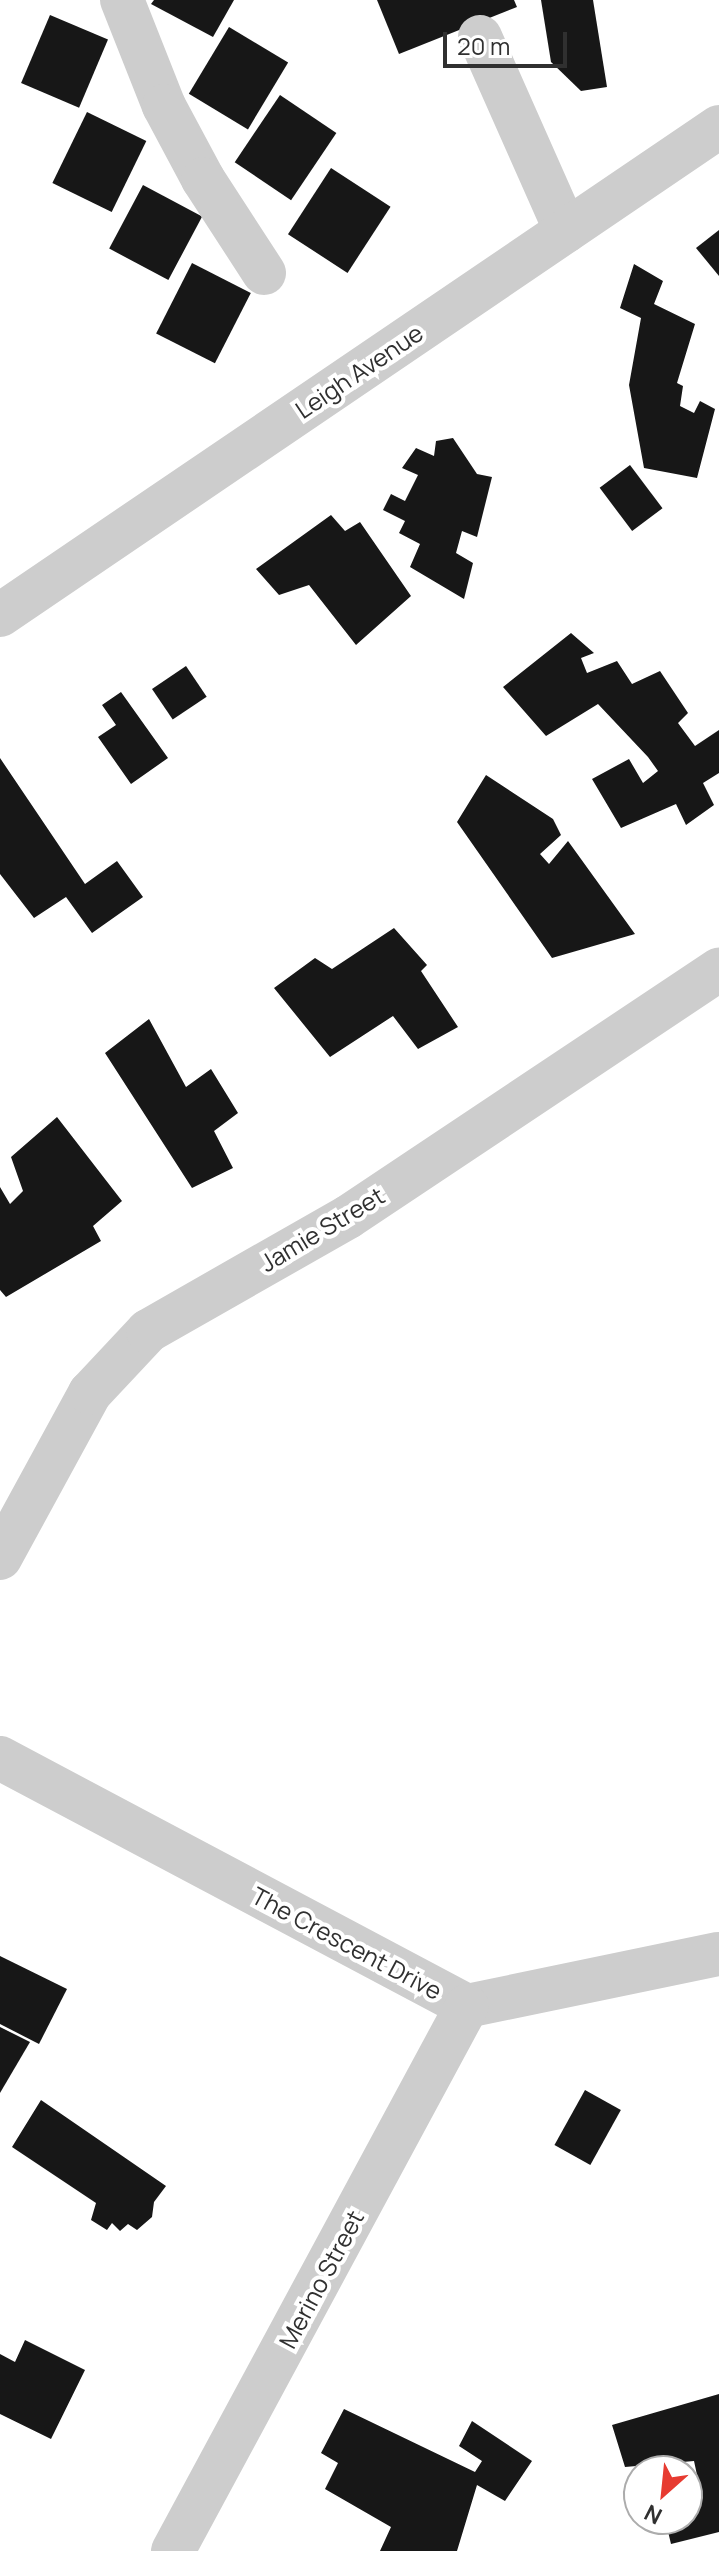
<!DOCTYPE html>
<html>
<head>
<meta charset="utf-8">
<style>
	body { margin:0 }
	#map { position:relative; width:719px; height:2551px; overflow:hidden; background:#fff; font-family:Manrope,sans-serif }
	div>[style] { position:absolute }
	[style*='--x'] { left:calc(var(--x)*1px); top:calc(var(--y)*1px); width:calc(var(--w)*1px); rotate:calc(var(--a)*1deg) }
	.building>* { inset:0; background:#171717; transform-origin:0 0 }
	.minor>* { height:44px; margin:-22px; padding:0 22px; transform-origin:22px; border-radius:22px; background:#cdcdcd }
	span { translate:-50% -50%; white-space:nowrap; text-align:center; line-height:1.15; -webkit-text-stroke:8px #fff; paint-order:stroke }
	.street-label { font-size:24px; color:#303030 }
	.north { position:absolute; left:623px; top:2455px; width:80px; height:80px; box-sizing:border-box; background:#fff; border:2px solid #acacac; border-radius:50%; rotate:207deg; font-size:22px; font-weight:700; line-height:32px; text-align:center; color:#303030 }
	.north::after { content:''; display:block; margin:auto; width:28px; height:36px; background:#e73b31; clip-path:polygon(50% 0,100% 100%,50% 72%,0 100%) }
	.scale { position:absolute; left:443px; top:32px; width:124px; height:36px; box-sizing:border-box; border:4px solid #303030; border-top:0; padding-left:10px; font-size:24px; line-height:28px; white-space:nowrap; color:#303030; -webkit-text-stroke:6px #fff; paint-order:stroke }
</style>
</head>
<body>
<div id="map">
	<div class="building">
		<div style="clip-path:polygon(154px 0,234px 0,213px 37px,151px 4px)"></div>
		<div style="clip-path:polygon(377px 0,514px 0,517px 7px,399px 54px)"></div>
		<div style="clip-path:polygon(541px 0,593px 0,607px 87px,581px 91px,551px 62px)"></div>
		<div style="left:50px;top:15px;width:63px;height:74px;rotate:23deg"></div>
		<div style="left:229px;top:27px;width:69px;height:78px;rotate:31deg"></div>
		<div style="left:280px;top:95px;width:68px;height:81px;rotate:34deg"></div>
		<div style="left:87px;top:112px;width:66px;height:79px;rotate:26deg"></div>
		<div style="left:331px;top:168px;width:71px;height:79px;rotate:33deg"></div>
		<div style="left:143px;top:185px;width:67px;height:72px;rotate:28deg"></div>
		<div style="clip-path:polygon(719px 230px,719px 276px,696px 248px)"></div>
		<div style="left:192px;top:263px;width:66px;height:79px;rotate:27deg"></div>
		<div style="clip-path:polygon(634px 264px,663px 281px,654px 304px,695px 324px,677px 383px,683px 386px,680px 406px,694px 413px,700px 401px,715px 409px,697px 478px,644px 468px,629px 385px,641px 318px,620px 308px)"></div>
		<div style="clip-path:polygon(453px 438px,477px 474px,492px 477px,477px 537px,462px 531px,456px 553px,473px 563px,464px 599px,410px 567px,420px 544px,399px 533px,405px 521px,383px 510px,391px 494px,405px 501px,418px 475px,402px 468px,416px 448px,434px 456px,436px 441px)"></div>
		<div style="left:630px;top:465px;width:54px;height:38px;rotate:53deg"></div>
		<div style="clip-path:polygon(331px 515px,345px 531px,360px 522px,411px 596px,356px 645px,309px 585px,279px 595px,256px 569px)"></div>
		<div style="clip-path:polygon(571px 633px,594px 653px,581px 658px,587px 673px,617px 661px,632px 684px,660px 671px,688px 713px,678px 723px,695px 746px,719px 730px,719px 773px,703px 783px,714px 805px,686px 825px,676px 804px,621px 828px,592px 779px,629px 759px,643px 783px,658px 771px,648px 757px,598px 704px,546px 736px,503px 687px)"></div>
		<div style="left:186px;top:666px;width:37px;height:41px;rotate:56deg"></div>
		<div style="clip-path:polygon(121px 692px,168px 758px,131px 784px,98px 737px,116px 725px,102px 705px)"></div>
		<div style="clip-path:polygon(0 758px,85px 884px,117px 861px,143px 897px,92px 933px,66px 897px,34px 918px,0 874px)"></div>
		<div style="clip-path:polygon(486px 775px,553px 819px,561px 835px,540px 854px,549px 864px,568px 841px,635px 934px,552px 958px,457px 822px)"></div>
		<div style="clip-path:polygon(394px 928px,427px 965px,421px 971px,458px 1027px,418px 1049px,393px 1016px,330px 1057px,274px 988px,315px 958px,332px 969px)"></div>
		<div style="clip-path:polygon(149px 1019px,186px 1087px,211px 1069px,238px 1113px,214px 1131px,233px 1168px,192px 1188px,105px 1053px)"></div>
		<div style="clip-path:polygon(57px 1117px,122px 1201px,93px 1226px,101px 1241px,6px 1297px,0 1290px,0 1187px,10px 1204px,23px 1191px,11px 1157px)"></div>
		<div style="clip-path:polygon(0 1956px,67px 1989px,39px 2044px,0 2024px)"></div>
		<div style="clip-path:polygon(0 2027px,30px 2042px,0 2093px)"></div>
		<div style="left:585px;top:2090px;width:41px;height:63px;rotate:29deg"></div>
		<div style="clip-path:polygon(41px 2100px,166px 2186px,154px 2202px,152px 2217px,137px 2230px,128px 2224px,120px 2231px,112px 2223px,107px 2230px,91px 2220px,96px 2203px,12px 2147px)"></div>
		<div style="clip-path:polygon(25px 2340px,85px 2370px,51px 2439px,0 2414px,0 2354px,15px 2362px)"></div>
		<div style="clip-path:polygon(719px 2394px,719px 2532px,671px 2544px,665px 2519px,687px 2519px,687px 2491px,700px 2489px,694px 2461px,625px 2467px,612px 2425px)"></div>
		<div style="clip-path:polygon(344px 2409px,475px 2472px,482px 2461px,459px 2446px,472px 2421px,532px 2461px,505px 2501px,477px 2485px,457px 2551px,380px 2551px,391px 2527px,325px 2489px,338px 2463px,321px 2453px)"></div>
	</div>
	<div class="minor">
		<div style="--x:122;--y:0;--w:114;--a:68.4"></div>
		<div style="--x:164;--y:106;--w:83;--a:61.9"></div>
		<div style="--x:203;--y:179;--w:112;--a:57"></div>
		<div style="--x:480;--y:37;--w:212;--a:66.1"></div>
		<div style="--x:0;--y:615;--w:869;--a:-34.17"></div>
		<div style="--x:0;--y:1558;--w:188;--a:-61.4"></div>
		<div style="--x:90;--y:1393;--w:85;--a:-46.9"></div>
		<div style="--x:148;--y:1331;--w:230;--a:-29.7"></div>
		<div style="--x:348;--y:1217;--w:446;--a:-33.7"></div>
		<div style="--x:0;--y:1758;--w:529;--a:27.97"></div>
		<div style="--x:467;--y:2006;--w:257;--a:-11.7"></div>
		<div style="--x:173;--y:2551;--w:619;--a:-61.66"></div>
	</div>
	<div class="street-label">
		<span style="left:359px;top:371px;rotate:-34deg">Leigh Avenue</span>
		<span style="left:322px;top:1229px;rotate:-31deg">Jamie Street</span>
		<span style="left:347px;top:1943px;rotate:28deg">The Crescent Drive</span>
		<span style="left:321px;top:2279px;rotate:-62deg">Merino Street</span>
	</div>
	<div class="north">N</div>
	<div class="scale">20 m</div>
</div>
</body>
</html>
